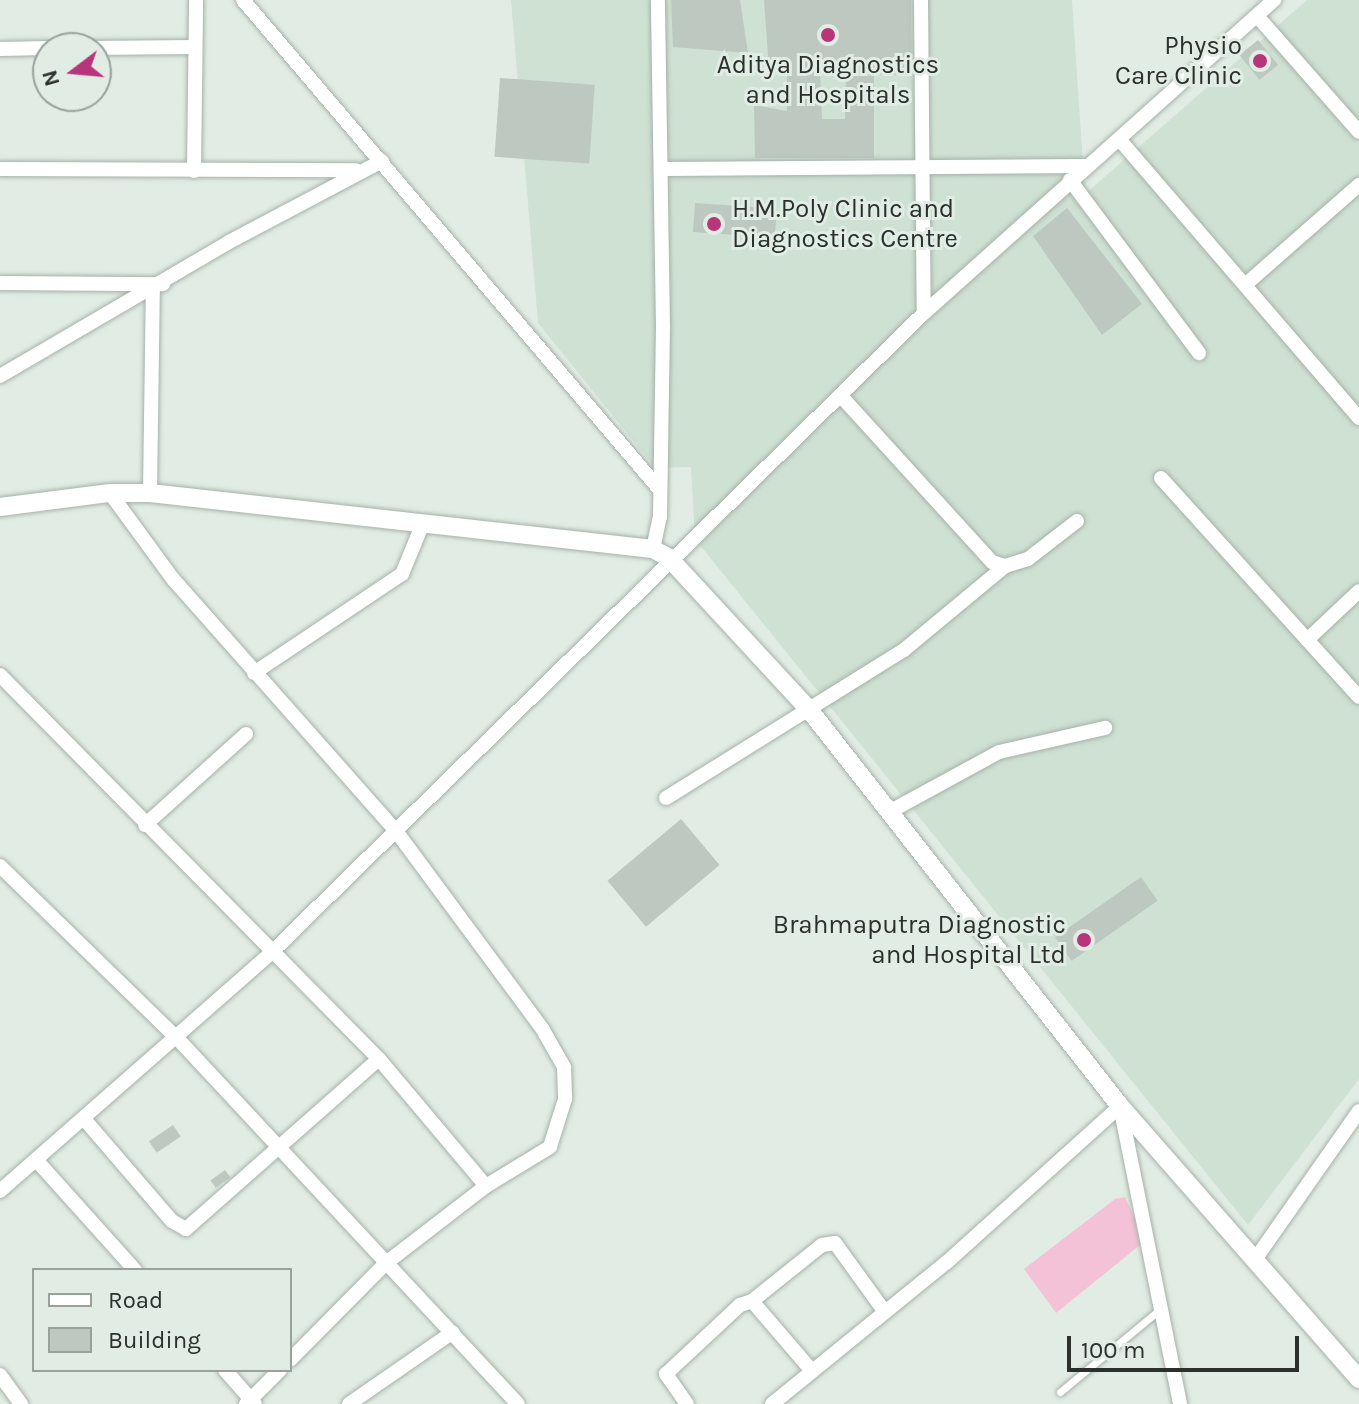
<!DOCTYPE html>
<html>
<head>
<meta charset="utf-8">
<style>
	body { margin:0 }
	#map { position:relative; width:1359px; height:1404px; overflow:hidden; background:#e1ede4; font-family:Karla,sans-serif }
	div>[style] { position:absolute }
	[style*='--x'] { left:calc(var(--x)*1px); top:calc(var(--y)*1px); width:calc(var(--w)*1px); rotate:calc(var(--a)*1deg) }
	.built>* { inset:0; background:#cee1d3 }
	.green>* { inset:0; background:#f4c2d7 }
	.building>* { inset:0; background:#bdc9c0; transform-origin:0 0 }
	.roads { filter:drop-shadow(0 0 2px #a6b1a9) drop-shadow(0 0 2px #a6b1a9) }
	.lane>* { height:7px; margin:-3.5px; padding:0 3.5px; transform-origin:3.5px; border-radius:3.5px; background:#fff }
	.street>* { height:14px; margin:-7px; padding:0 7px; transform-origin:7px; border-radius:7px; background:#fff }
	.secondary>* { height:18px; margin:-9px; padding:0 9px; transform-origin:9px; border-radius:9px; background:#fff }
	.dots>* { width:22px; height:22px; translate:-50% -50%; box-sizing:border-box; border:4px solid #e1ede4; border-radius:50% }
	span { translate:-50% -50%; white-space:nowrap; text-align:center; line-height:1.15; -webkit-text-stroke:6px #e1ede4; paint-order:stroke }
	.poi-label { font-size:26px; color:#2b302c }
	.right { translate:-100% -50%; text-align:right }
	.left { translate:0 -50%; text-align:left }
	.legend { position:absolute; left:32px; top:1268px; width:260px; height:104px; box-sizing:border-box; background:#e1ede4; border:2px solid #98a19a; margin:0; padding:10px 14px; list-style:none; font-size:24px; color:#2b302c }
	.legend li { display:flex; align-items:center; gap:16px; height:40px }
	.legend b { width:40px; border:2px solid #98a19a }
	.north { position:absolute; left:32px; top:32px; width:80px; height:80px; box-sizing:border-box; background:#e1ede4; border:2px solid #98a19a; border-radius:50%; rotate:254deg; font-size:22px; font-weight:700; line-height:32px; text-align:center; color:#2b302c }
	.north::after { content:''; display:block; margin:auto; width:28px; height:36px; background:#b8357c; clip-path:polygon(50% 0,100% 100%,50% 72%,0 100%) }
	.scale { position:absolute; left:1067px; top:1336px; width:232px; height:36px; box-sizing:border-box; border:4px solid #2b302c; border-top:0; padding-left:10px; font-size:24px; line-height:28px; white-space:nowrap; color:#2b302c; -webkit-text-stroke:6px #e1ede4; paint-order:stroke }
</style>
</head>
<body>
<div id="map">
	<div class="built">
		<div style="clip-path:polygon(511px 0,1072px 0,1085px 194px,1307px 0,1359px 0,1359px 1079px,1248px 1225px,695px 539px,691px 467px,655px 468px,538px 323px)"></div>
	</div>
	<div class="green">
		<div style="clip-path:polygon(1125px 1197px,1145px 1241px,1056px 1313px,1024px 1269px,1115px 1199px)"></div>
	</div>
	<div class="building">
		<div style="clip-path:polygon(671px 0,740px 0,748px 53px,673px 47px)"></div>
		<div style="clip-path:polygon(evenodd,764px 0,911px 0,912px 75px,874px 74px,874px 158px,755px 158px,754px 105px,787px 111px,787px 70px,769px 69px,764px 0,820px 71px,846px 72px,845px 119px,822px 119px,820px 71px)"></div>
		<div style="left:1258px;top:40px;width:32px;height:24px;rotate:51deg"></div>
		<div style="left:500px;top:78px;width:95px;height:79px;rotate:4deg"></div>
		<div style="left:695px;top:203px;width:82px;height:29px;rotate:4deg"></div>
		<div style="clip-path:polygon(1067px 208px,1142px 304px,1102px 335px,1033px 236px)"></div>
		<div style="left:681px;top:819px;width:60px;height:96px;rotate:50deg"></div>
		<div style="left:1141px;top:877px;width:29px;height:105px;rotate:55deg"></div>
		<div style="left:173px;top:1125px;width:14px;height:29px;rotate:56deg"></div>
		<div style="left:225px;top:1170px;width:9px;height:18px;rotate:54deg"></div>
	</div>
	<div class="roads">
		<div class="lane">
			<div style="--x:1060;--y:1392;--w:129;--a:-39.6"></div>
		</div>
		<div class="street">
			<div style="--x:243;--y:0;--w:643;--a:49.6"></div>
			<div style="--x:921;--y:0;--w:313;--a:89.5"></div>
			<div style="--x:1257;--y:16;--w:154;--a:48.7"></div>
			<div style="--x:89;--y:48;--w:106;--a:-0.5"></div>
			<div style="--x:0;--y:49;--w:48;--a:-1.2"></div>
			<div style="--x:1119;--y:139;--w:368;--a:49.3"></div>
			<div style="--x:0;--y:169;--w:356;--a:0.2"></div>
			<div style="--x:663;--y:169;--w:424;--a:-0.4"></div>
			<div style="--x:194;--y:171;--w:171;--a:-89.3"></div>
			<div style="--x:1070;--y:180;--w:216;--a:53.3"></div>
			<div style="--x:0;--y:283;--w:163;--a:0.4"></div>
			<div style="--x:1245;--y:285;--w:152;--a:-41.3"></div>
			<div style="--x:0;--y:376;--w:265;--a:-30.3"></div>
			<div style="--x:229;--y:242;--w:173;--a:-27.9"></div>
			<div style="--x:840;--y:395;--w:226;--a:47.7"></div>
			<div style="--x:992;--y:562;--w:14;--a:17"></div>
			<div style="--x:1005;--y:566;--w:24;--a:-17"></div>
			<div style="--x:1028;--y:559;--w:62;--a:-37.8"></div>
			<div style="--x:1161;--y:478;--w:295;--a:47.9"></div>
			<div style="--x:110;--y:493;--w:107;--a:53.8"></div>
			<div style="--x:173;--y:579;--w:337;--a:48.5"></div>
			<div style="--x:396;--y:831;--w:247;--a:53.5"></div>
			<div style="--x:543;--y:1030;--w:43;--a:60.4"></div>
			<div style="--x:564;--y:1067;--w:32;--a:88"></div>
			<div style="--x:565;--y:1099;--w:50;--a:107.4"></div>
			<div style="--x:550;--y:1147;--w:75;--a:148.6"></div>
			<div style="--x:486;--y:1186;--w:126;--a:142.4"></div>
			<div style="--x:386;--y:1263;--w:136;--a:134.7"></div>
			<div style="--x:150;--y:493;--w:203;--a:-89.2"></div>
			<div style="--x:653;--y:549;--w:33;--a:-78"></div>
			<div style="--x:660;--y:517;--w:191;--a:-89.1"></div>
			<div style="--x:663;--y:326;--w:326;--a:-90.9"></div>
			<div style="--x:1307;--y:640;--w:71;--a:-43.3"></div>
			<div style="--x:254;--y:673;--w:178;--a:-33.8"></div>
			<div style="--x:402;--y:574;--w:55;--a:-67.6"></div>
			<div style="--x:0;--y:675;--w:540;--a:45.38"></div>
			<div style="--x:379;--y:1059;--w:166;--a:49.9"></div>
			<div style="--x:666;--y:798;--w:280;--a:-31.9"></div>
			<div style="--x:904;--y:650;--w:131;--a:-39.7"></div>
			<div style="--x:889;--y:812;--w:125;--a:-28.6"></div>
			<div style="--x:999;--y:752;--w:109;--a:-12.8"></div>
			<div style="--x:145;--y:825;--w:136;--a:-42"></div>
			<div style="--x:0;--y:866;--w:247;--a:44.2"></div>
			<div style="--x:177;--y:1038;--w:500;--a:47.03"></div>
			<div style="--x:85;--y:1120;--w:133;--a:49.3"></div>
			<div style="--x:172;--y:1221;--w:16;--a:30"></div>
			<div style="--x:186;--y:1229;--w:257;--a:-41.4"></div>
			<div style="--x:38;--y:1162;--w:145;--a:48.1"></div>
			<div style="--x:0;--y:1191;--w:363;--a:-41.3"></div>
			<div style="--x:273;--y:951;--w:912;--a:-44.42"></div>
			<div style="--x:924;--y:313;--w:470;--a:-41.8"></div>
			<div style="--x:1254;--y:1261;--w:183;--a:-55"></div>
			<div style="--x:752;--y:1301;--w:90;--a:-38.7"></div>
			<div style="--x:822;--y:1245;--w:13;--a:-9"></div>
			<div style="--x:835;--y:1243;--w:85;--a:54.1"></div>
			<div style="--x:225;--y:1370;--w:45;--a:48.6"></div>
			<div style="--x:0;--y:1375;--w:36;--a:54"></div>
			<div style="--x:246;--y:1404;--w:48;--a:-45"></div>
			<div style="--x:349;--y:1404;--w:126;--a:-34.7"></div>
			<div style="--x:687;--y:1404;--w:37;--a:-125"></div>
			<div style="--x:666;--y:1374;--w:101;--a:-43"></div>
			<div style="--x:740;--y:1305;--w:13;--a:-18"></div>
			<div style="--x:752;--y:1301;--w:92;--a:49.4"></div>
			<div style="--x:772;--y:1404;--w:225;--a:-39.1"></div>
			<div style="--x:947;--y:1262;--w:233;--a:-42"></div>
			<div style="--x:1120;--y:1106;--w:304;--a:78.6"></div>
		</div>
		<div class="secondary">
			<div style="--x:0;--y:507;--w:111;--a:-7.3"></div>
			<div style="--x:110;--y:493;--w:40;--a:0"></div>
			<div style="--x:150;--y:493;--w:506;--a:6.35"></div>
			<div style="--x:653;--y:549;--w:18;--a:29"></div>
			<div style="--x:669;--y:558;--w:209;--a:47.3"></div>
			<div style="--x:811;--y:712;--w:501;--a:51.89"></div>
			<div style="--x:1120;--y:1106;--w:363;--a:48.8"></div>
		</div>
	</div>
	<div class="dots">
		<div style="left:828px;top:35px;background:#b8357c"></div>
		<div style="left:1260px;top:61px;background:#b8357c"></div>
		<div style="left:714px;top:224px;background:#b8357c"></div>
		<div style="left:1084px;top:940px;background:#b8357c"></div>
	</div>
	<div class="poi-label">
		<span class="right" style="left:1242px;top:61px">Physio<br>Care Clinic</span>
		<span style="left:828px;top:80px">Aditya Diagnostics<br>and Hospitals</span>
		<span class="left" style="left:732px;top:224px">H.M.Poly Clinic and<br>Diagnostics Centre</span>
		<span class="right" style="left:1066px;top:940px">Brahmaputra Diagnostic<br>and Hospital Ltd</span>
	</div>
	<ul class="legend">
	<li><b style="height:10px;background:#fff"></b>Road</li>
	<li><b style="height:22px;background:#bdc9c0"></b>Building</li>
	</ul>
	<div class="north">N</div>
	<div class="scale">100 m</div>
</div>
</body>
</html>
